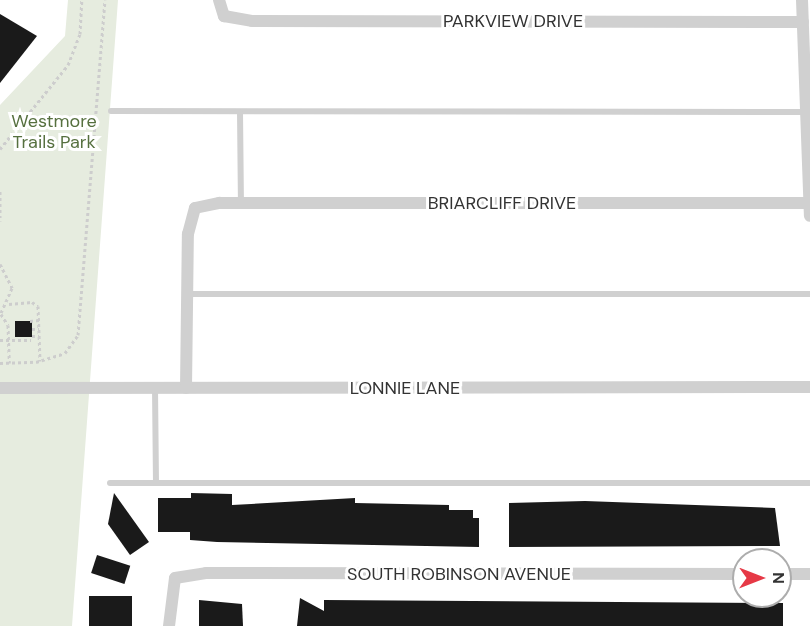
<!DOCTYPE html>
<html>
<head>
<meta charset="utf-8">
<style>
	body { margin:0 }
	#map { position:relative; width:810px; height:626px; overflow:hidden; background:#fff; font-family:"DM Sans",sans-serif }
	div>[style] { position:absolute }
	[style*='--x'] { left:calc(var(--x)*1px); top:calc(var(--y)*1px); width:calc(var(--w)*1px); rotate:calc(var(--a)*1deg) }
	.green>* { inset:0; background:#e6ecdf }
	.building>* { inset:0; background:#1a1a1a; transform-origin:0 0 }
	.path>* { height:3px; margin-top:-1.5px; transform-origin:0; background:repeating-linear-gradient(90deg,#cdcdcd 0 3px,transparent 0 6px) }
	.service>* { height:6px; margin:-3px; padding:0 3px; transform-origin:3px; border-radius:3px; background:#d0d0d0 }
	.minor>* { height:12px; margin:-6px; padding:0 6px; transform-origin:6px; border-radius:6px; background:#d0d0d0 }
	span { translate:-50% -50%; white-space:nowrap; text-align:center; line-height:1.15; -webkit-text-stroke:6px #fff; paint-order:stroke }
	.street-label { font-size:18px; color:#333 }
	.park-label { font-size:18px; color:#56703f }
	.north { position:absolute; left:732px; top:548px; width:60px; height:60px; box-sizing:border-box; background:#fff; border:2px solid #adadad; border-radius:50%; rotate:90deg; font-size:16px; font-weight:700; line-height:24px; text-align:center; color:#333 }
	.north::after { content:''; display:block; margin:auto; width:21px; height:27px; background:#e63946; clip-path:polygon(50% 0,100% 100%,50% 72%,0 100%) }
</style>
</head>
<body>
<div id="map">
	<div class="green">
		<div style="clip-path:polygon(68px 0,118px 0,72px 626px,0 626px,0 105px,65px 36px)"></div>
	</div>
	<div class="building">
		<div style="clip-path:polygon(0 14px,37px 36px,0 83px)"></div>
		<div style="left:15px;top:321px;width:17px;height:16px"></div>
		<div style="clip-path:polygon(114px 493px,149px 542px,130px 555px,108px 524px)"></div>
		<div style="clip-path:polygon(191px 493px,232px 494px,232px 505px,355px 498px,355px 503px,449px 505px,449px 510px,473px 510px,473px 518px,479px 518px,479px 547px,217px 542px,190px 540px,190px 532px,158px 532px,158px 498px,191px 498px)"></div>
		<div style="clip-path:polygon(585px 501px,775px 508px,780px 546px,509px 547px,509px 503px)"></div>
		<div style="left:97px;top:555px;width:35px;height:19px;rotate:18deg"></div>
		<div style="left:89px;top:596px;width:43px;height:30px"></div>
		<div style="clip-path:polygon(300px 598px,324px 611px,324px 600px,783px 603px,783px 626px,297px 626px)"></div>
		<div style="clip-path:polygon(199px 600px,242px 604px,243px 626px,199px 626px)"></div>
	</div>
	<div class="path">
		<div style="--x:0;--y:149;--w:108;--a:-51"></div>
		<div style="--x:68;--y:65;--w:33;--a:-69"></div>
		<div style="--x:80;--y:34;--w:34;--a:-87"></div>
		<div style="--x:0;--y:191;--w:30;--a:90"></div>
		<div style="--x:0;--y:264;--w:27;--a:63"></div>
		<div style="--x:12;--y:288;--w:30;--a:114"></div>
		<div style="--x:9;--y:304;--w:23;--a:-5"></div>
		<div style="--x:32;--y:302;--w:7;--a:34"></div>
		<div style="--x:38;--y:306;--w:55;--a:87.9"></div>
		<div style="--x:1;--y:314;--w:13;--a:58"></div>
		<div style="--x:8;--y:325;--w:38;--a:88"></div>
		<div style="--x:30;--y:321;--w:9;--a:-6"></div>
		<div style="--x:32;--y:329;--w:7;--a:0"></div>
		<div style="--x:32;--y:336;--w:7;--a:0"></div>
		<div style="--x:0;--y:340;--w:31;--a:0"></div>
		<div style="--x:0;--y:363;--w:36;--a:-2"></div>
		<div style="--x:36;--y:362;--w:30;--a:-17"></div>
		<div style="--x:65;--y:353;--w:22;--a:-54"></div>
		<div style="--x:78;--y:335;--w:336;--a:-85.4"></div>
	</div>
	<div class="service">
		<div style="--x:111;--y:111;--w:693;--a:0.08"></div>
		<div style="--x:240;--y:112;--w:91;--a:89.4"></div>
		<div style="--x:187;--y:294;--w:623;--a:0"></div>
		<div style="--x:155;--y:388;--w:93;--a:89.4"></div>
		<div style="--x:110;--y:483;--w:700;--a:0"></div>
	</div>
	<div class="minor">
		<div style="--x:219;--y:0;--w:17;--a:73"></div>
		<div style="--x:224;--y:16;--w:28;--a:10"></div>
		<div style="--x:252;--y:21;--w:551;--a:0.1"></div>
		<div style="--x:802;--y:0;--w:216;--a:87.9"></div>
		<div style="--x:0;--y:388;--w:810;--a:-0.07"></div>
		<div style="--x:186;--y:388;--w:154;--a:-89.3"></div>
		<div style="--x:188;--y:234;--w:27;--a:-75"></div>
		<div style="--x:195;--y:208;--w:25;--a:-12"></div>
		<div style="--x:219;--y:203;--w:590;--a:0"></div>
		<div style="--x:780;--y:574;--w:30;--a:0"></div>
		<div style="--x:169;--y:626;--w:48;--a:-82.9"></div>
		<div style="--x:175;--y:578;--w:31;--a:-9"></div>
		<div style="--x:206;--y:573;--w:538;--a:0.11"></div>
	</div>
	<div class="street-label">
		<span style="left:513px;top:21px">PARKVIEW DRIVE</span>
		<span style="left:502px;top:203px">BRIARCLIFF DRIVE</span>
		<span style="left:405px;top:388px">LONNIE LANE</span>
		<span style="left:459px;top:574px">SOUTH ROBINSON AVENUE</span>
	</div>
	<div class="park-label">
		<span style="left:54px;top:132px">Westmore<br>Trails Park</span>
	</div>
	<div class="north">N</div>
</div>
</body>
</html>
